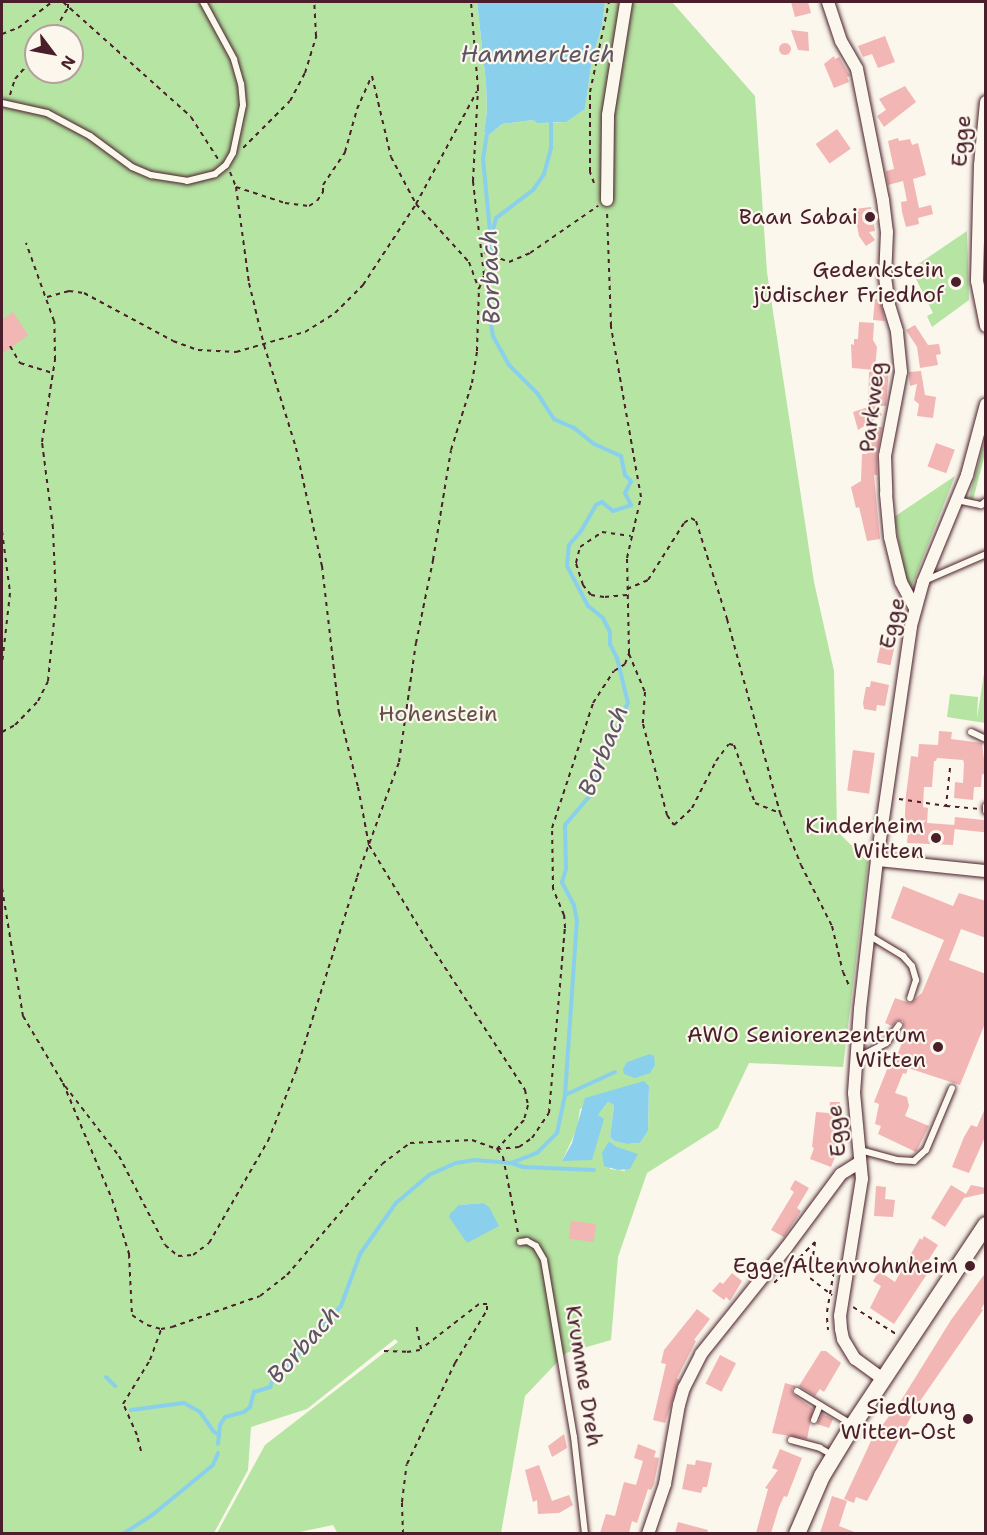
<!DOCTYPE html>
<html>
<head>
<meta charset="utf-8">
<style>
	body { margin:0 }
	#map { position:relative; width:987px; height:1535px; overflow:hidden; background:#fbf7ec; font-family:"Shantell Sans",sans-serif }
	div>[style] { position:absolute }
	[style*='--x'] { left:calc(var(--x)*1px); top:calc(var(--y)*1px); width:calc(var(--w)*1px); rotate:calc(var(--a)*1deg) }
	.green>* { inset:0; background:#b5e4a3 }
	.water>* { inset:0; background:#8ad0ec }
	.stream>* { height:4px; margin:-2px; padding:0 2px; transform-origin:2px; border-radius:2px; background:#8ad0ec }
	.building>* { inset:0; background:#f2b6b4; transform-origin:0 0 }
	.round { border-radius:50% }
	.path>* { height:2px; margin-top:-1px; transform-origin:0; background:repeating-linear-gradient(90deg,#4a1f2b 0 4.5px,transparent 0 9px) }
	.roads { filter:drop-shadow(0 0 2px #4a1f2b) drop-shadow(0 0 2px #4a1f2b) }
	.service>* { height:6px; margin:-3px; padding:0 3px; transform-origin:3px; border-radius:3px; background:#fbf7ec }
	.minor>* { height:12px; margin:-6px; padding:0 6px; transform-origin:6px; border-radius:6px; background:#fbf7ec }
	.secondary>* { height:16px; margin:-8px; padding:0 8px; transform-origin:8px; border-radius:8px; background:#fbf7ec }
	.dots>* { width:16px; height:16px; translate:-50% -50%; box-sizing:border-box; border:3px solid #fbf7ec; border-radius:50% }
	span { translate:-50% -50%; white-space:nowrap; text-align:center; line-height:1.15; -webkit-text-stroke:4.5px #fbf7ec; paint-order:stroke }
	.street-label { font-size:22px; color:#4a1f2b }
	.poi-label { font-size:22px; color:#4a1f2b }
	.right { translate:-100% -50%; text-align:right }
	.park-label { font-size:22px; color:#655049 }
	.water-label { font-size:24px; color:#5d5465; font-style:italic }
	.frame { position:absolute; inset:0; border:3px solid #4a1f2b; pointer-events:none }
	.north { position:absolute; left:24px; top:24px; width:60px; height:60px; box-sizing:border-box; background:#fbf7ec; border:2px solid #b4a19f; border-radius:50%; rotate:122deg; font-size:16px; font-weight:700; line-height:24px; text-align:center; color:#4a1f2b }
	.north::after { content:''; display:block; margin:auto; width:21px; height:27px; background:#4a1f2b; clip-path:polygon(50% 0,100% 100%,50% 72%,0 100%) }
</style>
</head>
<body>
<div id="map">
	<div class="green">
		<div style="clip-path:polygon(evenodd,2px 2px,477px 2px,486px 83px,487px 111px,484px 132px,489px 135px,502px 124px,533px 120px,551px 123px,565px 122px,585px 109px,592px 59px,602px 26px,605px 2px,672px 2px,755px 96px,767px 272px,814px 582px,834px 671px,837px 831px,868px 862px,843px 1067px,749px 1063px,718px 1128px,647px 1173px,618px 1257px,611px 1340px,566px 1353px,525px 1396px,501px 1533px,338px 1534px,333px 1525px,295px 1533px,217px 1533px,265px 1445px,398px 1342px,395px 1339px,307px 1409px,251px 1427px,248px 1470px,214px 1533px,2px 1533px,2px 2px,36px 36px,72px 36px,72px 72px,36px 72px,36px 36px,2px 2px,649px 1086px,648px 1131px,640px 1143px,627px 1144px,614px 1141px,610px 1137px,614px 1105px,608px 1102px,562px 1161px,577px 1129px,580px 1109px,649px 1086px,2px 2px,609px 1141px,617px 1147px,625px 1171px,610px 1169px,609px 1141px,2px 2px,483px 1203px,469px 1241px,467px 1243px,459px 1205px,483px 1203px)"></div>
		<div style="clip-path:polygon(967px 231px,969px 300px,932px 327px,927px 316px,933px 313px,911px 269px)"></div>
		<div style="clip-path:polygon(985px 439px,985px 454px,973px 500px,969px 498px)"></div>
		<div style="clip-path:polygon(955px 476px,909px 593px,894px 517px)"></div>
		<div style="clip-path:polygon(984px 673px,985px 723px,947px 717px,950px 694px,978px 697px,977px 719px)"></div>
	</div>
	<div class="water">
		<div style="clip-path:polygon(477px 2px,605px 2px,602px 26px,592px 59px,585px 109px,566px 122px,538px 123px,533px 120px,502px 124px,489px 135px,484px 132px,487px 111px,486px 83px)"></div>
		<div style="clip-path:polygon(650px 1054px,654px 1056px,655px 1065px,650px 1073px,635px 1078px,624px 1074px,623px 1069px,627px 1062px)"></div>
		<div style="clip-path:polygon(644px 1081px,649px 1086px,648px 1131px,640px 1143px,627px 1144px,614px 1141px,610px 1137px,614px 1105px,608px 1102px,598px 1115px,604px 1119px,592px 1160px,562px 1161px,572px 1143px,585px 1098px)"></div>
		<div style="clip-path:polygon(609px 1141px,617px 1147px,638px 1154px,630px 1169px,618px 1170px,604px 1166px,602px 1153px)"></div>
		<div style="clip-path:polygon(483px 1203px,489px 1207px,499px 1226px,467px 1243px,449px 1217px,450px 1214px,459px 1205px)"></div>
	</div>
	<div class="stream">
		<div style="--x:492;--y:235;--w:17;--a:-77"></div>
		<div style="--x:496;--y:218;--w:46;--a:-37.1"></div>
		<div style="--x:533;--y:190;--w:19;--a:-55"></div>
		<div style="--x:544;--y:174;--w:28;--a:-75"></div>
		<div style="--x:551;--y:147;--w:24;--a:-90"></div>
		<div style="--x:565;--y:1095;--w:55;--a:-24.7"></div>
		<div style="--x:511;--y:1163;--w:13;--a:18"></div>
		<div style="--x:523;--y:1167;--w:71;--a:2.4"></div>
		<div style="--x:106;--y:1377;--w:13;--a:45"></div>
		<div style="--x:131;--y:1410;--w:53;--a:-7.5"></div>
		<div style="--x:184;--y:1403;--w:18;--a:29"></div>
		<div style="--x:200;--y:1412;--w:24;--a:55"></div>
		<div style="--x:214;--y:1432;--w:4;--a:27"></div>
		<div style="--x:218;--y:1444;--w:19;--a:-84"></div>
		<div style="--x:220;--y:1425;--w:9;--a:-58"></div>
		<div style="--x:225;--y:1417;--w:20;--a:-15"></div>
		<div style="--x:244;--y:1412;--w:8;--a:-40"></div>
		<div style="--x:250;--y:1407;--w:16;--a:-75"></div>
		<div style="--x:254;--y:1392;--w:17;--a:-17"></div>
		<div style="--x:270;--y:1387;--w:18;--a:-68"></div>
		<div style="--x:277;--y:1370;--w:17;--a:-21"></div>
		<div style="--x:293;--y:1364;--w:21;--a:-61"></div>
		<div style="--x:303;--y:1346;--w:55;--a:-46.5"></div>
		<div style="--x:341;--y:1306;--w:55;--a:-69.9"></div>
		<div style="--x:360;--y:1254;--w:62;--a:-54.8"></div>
		<div style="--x:396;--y:1203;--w:43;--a:-40.3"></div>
		<div style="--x:429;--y:1175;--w:30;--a:-24"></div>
		<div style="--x:456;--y:1163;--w:19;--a:-9"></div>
		<div style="--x:475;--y:1160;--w:36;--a:5"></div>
		<div style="--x:511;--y:1163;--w:28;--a:-21"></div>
		<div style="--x:537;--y:1153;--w:28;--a:-45"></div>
		<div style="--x:557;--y:1133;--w:39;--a:-78"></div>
		<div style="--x:565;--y:1095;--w:174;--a:-86.1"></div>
		<div style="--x:577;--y:921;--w:16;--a:-101"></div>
		<div style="--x:574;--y:905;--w:26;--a:-118"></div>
		<div style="--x:562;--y:882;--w:14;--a:-73"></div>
		<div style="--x:566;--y:869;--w:44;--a:-91.3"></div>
		<div style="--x:565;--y:825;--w:42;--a:-49.8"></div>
		<div style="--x:592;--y:793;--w:37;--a:-79"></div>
		<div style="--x:599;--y:757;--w:30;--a:-56"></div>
		<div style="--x:616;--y:732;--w:31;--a:-68"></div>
		<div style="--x:628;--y:703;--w:46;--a:-103.7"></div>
		<div style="--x:617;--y:658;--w:16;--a:-117"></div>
		<div style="--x:610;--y:644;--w:12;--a:-90"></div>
		<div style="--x:610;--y:632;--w:16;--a:-117"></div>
		<div style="--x:603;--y:618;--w:19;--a:-141"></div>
		<div style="--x:588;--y:606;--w:45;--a:-117.7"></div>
		<div style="--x:567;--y:566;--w:21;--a:-85"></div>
		<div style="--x:569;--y:545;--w:18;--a:-49"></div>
		<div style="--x:581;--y:531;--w:30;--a:-60"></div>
		<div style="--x:596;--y:505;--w:7;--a:-27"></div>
		<div style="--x:602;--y:502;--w:14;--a:39"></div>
		<div style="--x:613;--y:511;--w:19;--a:-18"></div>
		<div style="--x:631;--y:505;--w:13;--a:-117"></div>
		<div style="--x:625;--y:493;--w:13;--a:-63"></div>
		<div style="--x:631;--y:481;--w:8;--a:-135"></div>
		<div style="--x:625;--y:475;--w:19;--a:-102"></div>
		<div style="--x:621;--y:456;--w:30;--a:-156"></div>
		<div style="--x:594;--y:444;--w:26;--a:-141"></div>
		<div style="--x:574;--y:428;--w:22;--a:-156"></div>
		<div style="--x:554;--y:419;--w:30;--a:-123"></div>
		<div style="--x:538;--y:394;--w:41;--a:-135"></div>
		<div style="--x:509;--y:365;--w:33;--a:-119"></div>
		<div style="--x:493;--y:336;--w:22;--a:-100"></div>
		<div style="--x:489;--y:314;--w:29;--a:-92"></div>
		<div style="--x:488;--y:285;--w:33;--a:-83"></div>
		<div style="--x:492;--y:252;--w:93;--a:-95.5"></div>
		<div style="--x:483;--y:159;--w:25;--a:-81"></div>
		<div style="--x:123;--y:1534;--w:33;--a:-33"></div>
		<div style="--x:151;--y:1516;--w:80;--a:-39.4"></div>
		<div style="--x:213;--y:1465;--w:13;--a:-67"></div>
	</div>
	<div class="building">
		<div style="clip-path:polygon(791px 2px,808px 2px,811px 13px,795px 17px)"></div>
		<div style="clip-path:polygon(791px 30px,808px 32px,809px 51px,798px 50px)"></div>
		<div style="clip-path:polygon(885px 36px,895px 62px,878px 68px,872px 54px,863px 57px,858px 46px)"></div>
		<div class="round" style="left:779px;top:43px;width:12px;height:12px"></div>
		<div style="clip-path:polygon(834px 56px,835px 59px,839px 57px,850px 76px,847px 77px,849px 82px,834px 88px,824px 64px)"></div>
		<div style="clip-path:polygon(905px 86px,916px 102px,884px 127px,877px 116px,886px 110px,879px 99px)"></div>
		<div style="left:837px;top:129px;width:24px;height:26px;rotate:55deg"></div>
		<div style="clip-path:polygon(898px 138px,899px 141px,910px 139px,912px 145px,918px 143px,926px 175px,913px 179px,919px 208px,931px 205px,933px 214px,918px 218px,919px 224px,906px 227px,902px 212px,901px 202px,907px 201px,903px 181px,888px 185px,886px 171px,894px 169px,888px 141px)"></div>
		<div style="clip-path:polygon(871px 207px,875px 231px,869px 232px,875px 240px,866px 246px,859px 236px,854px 209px)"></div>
		<div style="clip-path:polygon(875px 299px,880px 299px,885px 321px,873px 320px)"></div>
		<div style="clip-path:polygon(13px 312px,28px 335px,2px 354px,2px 320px)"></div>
		<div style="clip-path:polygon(859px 322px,874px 323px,873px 340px,877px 347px,875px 370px,852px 368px,851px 344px,854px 345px,854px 339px,858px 339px)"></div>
		<div style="clip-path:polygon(915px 325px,928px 345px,939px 344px,941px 354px,936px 355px,938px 365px,920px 368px,917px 347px,906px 330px)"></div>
		<div style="clip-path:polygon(889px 369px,886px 406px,875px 406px,882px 415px,858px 430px,853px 412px,868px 407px,869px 372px)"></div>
		<div style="clip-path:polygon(921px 371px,925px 395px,936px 397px,933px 418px,917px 416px,919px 404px,914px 400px,917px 384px,910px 386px,909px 376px,909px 372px)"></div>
		<div style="clip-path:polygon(868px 427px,882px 427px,877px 455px,877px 475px,874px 475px,880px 539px,867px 541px,859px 507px,856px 508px,851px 487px,861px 481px,862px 454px,867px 454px)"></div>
		<div style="left:936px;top:443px;width:20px;height:25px;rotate:20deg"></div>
		<div style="left:882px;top:638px;width:14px;height:25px;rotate:12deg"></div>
		<div style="clip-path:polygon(871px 681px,889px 685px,885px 706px,877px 705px,876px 711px,864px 709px,863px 703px,866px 687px,870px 687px)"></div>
		<div style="clip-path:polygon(939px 731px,952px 732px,951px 739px,982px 743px,986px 775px,982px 774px,981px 787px,974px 787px,973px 800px,954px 798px,955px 782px,963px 783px,964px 763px,963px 760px,937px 758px,936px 761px,934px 761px,932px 787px,924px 787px,923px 807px,928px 808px,927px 823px,955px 825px,953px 845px,907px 843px,908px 832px,904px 832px,906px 795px,911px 756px,918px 757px,919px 744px,938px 745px)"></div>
		<div style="left:853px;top:750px;width:22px;height:41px;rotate:8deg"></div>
		<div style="left:955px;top:817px;width:31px;height:12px;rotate:6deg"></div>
		<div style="clip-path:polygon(903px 886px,953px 906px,959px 893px,986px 901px,986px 938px,961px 929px,949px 960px,986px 974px,986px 1021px,960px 1085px,908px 1068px,906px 1074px,903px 1073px,895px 1093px,907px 1097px,909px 1106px,905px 1116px,929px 1126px,916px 1152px,878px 1134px,881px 1126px,875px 1124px,879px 1104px,874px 1102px,890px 1062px,894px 1064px,904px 1037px,903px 1021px,896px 1021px,892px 1026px,885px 1023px,895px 998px,910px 1003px,922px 993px,944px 940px,891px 918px)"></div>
		<div style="clip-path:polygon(830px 1102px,840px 1102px,838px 1150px,831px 1167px,810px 1159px,814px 1148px,812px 1147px,816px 1112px,829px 1113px)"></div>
		<div style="clip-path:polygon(986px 1106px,986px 1135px,969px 1173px,952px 1167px,964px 1137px,971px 1125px,977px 1127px)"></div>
		<div style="clip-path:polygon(795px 1180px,809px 1188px,797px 1208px,801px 1211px,784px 1237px,771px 1230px,794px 1192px,790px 1189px)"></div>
		<div style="clip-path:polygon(951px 1185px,966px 1194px,971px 1185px,986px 1188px,986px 1193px,964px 1198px,945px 1227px,931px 1218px)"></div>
		<div style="clip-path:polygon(876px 1186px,886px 1187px,885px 1199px,895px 1200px,893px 1217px,874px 1216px)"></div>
		<div style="left:571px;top:1221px;width:25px;height:18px;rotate:7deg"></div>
		<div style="clip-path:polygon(924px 1236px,938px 1245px,926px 1264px,931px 1268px,894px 1324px,870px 1308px,881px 1286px,873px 1281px,879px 1271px,895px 1282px,920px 1238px,922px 1240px)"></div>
		<div style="clip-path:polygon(986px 1272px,986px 1301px,981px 1309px,983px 1310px,916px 1407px,867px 1501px,856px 1497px,854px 1503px,844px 1499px,871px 1441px,892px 1412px,891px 1407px,897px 1407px,951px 1320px)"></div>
		<div style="clip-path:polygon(732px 1273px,742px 1281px,730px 1301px,726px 1297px,724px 1300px,712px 1291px,720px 1282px,723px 1284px)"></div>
		<div style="clip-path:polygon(697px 1309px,710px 1319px,694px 1340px,696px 1341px,677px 1378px,679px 1380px,665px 1423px,653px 1420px,666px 1364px,661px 1363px,664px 1350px)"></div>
		<div style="clip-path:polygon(821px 1351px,826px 1351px,841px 1363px,824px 1392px,820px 1389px,815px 1396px,799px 1386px)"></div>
		<div style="left:720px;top:1355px;width:18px;height:32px;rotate:27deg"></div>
		<div style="clip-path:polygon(785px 1383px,796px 1386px,792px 1389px,793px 1394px,813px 1409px,807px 1439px,772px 1433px)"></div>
		<div style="clip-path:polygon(822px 1414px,833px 1419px,829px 1428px,817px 1424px)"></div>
		<div style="clip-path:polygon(564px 1434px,567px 1448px,552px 1457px,548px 1446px)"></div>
		<div style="clip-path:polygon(638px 1444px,656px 1451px,654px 1457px,659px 1458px,654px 1484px,651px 1490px,648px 1489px,637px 1523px,632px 1521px,629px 1533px,600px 1533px,606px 1514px,615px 1516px,624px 1482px,636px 1485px,643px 1461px,634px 1458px)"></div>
		<div style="clip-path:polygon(780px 1449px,802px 1458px,787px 1497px,784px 1496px,779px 1507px,771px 1533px,756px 1533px,768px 1489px,765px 1488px,778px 1470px,772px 1468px)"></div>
		<div style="clip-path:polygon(696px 1460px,712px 1463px,707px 1487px,703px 1487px,701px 1493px,682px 1489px,687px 1464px,695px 1465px)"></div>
		<div style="clip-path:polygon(539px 1465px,552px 1501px,569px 1495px,573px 1505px,559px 1513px,538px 1514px,537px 1500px,533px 1502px,525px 1470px)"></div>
		<div style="clip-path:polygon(832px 1496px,847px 1501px,839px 1526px,857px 1533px,820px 1533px)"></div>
		<div style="clip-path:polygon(678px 1522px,708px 1530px,707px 1533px,675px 1533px)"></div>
	</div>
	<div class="path">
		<div style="--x:63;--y:2;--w:172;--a:41.9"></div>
		<div style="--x:191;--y:117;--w:50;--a:57.3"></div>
		<div style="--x:2;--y:34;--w:17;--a:-21"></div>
		<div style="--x:18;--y:28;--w:43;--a:-37.4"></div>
		<div style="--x:51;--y:36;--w:33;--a:-59"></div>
		<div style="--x:68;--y:8;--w:6;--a:-90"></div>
		<div style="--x:10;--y:95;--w:17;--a:-73"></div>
		<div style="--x:15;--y:79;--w:32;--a:-49"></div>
		<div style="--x:243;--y:148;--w:66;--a:-45"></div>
		<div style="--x:290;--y:101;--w:32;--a:-62"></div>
		<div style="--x:305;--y:73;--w:39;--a:-73"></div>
		<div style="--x:316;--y:36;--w:34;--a:-93"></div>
		<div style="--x:230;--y:172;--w:16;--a:68"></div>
		<div style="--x:236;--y:187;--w:97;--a:82.3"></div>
		<div style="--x:249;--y:283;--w:64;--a:76.4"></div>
		<div style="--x:264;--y:345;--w:108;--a:72.7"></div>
		<div style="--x:296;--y:448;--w:121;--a:77.6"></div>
		<div style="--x:322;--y:566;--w:147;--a:83.4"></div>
		<div style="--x:339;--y:712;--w:77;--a:75.8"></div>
		<div style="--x:358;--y:787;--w:59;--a:79.3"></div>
		<div style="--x:369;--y:845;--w:108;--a:58.7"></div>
		<div style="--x:425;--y:937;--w:183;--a:56.8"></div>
		<div style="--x:525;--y:1090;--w:15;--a:79"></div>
		<div style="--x:528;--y:1105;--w:16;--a:105"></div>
		<div style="--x:524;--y:1120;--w:40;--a:133"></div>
		<div style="--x:594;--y:183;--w:12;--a:-110"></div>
		<div style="--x:590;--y:172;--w:80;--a:-90"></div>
		<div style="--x:590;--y:92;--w:92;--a:-78.1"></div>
		<div style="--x:236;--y:187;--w:52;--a:18.1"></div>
		<div style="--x:285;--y:203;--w:24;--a:7"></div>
		<div style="--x:309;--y:206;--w:9;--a:-32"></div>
		<div style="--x:317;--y:201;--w:11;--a:-56"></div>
		<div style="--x:323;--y:192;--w:7;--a:-90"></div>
		<div style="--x:323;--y:185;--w:40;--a:-56"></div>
		<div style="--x:345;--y:152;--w:45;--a:-74.4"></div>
		<div style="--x:357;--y:109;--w:36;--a:-66"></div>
		<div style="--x:372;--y:76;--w:83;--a:76.8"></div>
		<div style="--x:391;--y:157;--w:53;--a:62"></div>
		<div style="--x:416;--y:204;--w:79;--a:47.6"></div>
		<div style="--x:469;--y:262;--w:29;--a:70"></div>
		<div style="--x:484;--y:252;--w:27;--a:22"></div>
		<div style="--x:509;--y:262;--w:23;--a:-23"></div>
		<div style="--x:530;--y:253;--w:83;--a:-34.7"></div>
		<div style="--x:47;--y:297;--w:23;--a:-15"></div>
		<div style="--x:69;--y:291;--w:15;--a:8"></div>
		<div style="--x:84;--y:293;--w:101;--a:28.3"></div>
		<div style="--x:173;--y:341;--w:27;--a:20"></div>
		<div style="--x:198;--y:350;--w:38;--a:3"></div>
		<div style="--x:236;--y:352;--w:72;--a:-16.2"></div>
		<div style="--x:305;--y:332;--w:36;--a:-32"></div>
		<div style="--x:335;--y:313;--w:40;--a:-45"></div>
		<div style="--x:363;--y:285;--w:97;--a:-56.8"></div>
		<div style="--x:416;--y:204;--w:128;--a:-61.6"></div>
		<div style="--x:10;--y:346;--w:20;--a:60"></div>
		<div style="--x:20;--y:363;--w:34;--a:17"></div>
		<div style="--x:2;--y:531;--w:63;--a:82.6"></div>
		<div style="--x:10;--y:593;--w:71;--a:96.4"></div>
		<div style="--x:627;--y:589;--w:23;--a:-23"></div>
		<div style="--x:648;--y:580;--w:67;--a:-57.7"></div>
		<div style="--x:684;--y:523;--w:9;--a:-36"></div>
		<div style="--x:691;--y:518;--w:6;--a:31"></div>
		<div style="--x:696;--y:521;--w:103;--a:72.4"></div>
		<div style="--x:727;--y:619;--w:201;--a:74.7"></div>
		<div style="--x:780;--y:813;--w:56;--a:68"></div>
		<div style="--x:801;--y:865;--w:68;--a:63.1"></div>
		<div style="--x:832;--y:926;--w:47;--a:76.6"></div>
		<div style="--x:843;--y:972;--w:17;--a:66"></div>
		<div style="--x:627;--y:595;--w:23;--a:175"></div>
		<div style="--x:604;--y:597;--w:13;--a:-171"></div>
		<div style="--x:591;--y:595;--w:13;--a:-129"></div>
		<div style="--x:583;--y:585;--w:23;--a:-108"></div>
		<div style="--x:576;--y:563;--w:16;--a:-76"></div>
		<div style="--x:580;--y:547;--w:27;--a:-34"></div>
		<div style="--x:602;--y:532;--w:29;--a:8"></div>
		<div style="--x:629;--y:654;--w:41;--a:67.2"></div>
		<div style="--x:645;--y:692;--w:32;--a:94"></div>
		<div style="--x:643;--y:724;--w:94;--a:75.2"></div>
		<div style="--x:667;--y:815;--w:12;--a:55"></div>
		<div style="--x:674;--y:825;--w:25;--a:-43"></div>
		<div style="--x:692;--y:808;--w:53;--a:-62.9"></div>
		<div style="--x:716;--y:761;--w:21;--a:-53"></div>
		<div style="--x:729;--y:744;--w:5;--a:11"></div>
		<div style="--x:734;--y:745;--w:62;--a:70.1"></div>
		<div style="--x:755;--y:803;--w:27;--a:22"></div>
		<div style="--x:2;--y:732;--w:15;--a:-28"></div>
		<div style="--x:15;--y:725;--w:33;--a:-46"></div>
		<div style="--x:38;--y:701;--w:22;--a:-63"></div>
		<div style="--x:48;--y:681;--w:80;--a:-84.3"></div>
		<div style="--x:56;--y:601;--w:73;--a:-92.4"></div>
		<div style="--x:53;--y:528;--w:87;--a:-97.3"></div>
		<div style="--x:42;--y:442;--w:83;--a:-81"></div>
		<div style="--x:55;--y:360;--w:39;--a:-91"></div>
		<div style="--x:54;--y:321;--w:83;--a:-109.7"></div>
		<div style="--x:950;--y:768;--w:38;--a:96"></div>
		<div style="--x:946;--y:806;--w:33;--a:5"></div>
		<div style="--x:899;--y:799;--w:48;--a:8.5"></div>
		<div style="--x:2;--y:888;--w:130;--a:80.7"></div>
		<div style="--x:23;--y:1016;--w:78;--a:59.2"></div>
		<div style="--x:63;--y:1083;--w:126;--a:67.1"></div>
		<div style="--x:112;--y:1199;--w:58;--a:72.8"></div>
		<div style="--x:129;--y:1254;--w:61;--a:87.2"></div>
		<div style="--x:132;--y:1315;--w:18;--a:34"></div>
		<div style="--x:147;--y:1325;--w:15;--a:16"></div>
		<div style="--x:161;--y:1329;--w:11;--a:-10"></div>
		<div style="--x:172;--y:1327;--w:93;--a:-19.4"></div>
		<div style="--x:260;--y:1296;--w:34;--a:-38"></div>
		<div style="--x:287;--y:1275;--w:146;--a:-49.4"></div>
		<div style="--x:382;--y:1164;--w:35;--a:-37"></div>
		<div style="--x:410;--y:1143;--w:62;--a:-2.8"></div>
		<div style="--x:472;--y:1140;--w:27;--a:20"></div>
		<div style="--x:497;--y:1149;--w:22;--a:-5"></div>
		<div style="--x:519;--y:1147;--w:16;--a:-35"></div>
		<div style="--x:532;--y:1138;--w:30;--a:-56"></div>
		<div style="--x:549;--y:1113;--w:186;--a:-85.1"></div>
		<div style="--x:565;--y:928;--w:13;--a:-94"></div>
		<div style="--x:564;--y:915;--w:28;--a:-113"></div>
		<div style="--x:553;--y:889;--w:61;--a:-90.9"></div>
		<div style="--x:552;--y:828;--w:132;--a:-71.8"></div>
		<div style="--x:593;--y:703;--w:38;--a:-57"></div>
		<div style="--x:614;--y:671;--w:13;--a:-32"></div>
		<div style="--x:625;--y:664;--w:12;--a:-70"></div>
		<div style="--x:629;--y:653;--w:95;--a:-91.2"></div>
		<div style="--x:627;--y:558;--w:63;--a:-77.1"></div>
		<div style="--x:641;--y:497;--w:174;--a:-100"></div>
		<div style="--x:611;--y:326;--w:114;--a:-92"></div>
		<div style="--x:65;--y:1086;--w:88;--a:52.4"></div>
		<div style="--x:119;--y:1156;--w:100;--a:62.7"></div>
		<div style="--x:165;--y:1245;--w:17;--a:40"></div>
		<div style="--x:178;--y:1256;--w:15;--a:-4"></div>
		<div style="--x:193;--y:1255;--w:20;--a:-37"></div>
		<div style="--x:209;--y:1243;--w:118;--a:-60"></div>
		<div style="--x:268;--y:1141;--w:75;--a:-68.2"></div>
		<div style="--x:296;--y:1071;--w:203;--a:-72.5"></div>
		<div style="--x:357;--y:877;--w:122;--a:-69.9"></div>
		<div style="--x:399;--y:762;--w:120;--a:-81.9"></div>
		<div style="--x:416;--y:643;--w:85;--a:-78.4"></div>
		<div style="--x:433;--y:560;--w:111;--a:-80.7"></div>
		<div style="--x:451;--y:450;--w:70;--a:-72.6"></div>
		<div style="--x:472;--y:383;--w:32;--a:-81"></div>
		<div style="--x:477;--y:351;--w:62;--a:-88.2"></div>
		<div style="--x:479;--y:289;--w:15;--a:-70"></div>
		<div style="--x:484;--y:275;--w:95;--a:-96.7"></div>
		<div style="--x:473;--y:181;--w:92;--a:-86.9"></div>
		<div style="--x:478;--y:89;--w:87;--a:-94.6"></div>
		<div style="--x:497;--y:1149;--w:10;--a:53"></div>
		<div style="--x:503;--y:1157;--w:77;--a:78.8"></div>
		<div style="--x:774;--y:1283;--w:58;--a:-45"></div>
		<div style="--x:815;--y:1242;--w:36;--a:98"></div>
		<div style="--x:810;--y:1278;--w:28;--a:38"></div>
		<div style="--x:853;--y:1307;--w:51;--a:32.1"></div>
		<div style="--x:827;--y:1312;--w:49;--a:-80.5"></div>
		<div style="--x:827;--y:1318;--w:12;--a:85"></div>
		<div style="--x:384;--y:1351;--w:23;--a:2"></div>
		<div style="--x:407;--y:1352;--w:13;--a:-9"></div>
		<div style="--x:141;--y:1451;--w:16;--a:-104"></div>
		<div style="--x:137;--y:1435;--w:34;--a:-114"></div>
		<div style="--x:123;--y:1404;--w:52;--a:-58.5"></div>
		<div style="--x:150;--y:1360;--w:33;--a:-70"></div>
		<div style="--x:403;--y:1534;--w:32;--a:-92"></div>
		<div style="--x:402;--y:1502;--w:38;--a:-83"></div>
		<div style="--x:407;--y:1464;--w:112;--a:-64.6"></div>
		<div style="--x:455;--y:1363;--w:62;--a:-58.9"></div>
		<div style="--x:487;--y:1310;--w:6;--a:-90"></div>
		<div style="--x:487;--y:1304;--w:8;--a:180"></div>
		<div style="--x:479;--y:1304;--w:73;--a:142.2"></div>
		<div style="--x:421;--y:1349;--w:26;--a:-101"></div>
	</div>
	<div class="roads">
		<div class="service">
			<div style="--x:2;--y:103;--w:46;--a:12.5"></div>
			<div style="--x:47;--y:113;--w:49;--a:28.1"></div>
			<div style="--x:90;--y:136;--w:52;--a:36.4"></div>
			<div style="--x:132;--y:167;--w:21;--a:23"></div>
			<div style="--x:151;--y:175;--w:36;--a:9"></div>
			<div style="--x:187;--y:181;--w:29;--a:-14"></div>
			<div style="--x:215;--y:174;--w:14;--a:-39"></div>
			<div style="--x:226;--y:165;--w:14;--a:-60"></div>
			<div style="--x:233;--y:153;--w:49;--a:-78.2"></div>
			<div style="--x:243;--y:105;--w:21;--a:-95"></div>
			<div style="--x:241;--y:84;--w:26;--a:-106"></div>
			<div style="--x:234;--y:59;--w:65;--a:-118.5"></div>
			<div style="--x:957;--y:500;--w:25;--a:12"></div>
			<div style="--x:981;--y:505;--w:6;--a:-39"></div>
			<div style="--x:924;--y:581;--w:68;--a:-23.5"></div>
			<div style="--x:971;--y:732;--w:17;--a:25"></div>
			<div style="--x:986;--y:806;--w:5;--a:90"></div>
			<div style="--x:870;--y:936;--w:39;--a:31"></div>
			<div style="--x:903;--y:956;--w:13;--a:48"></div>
			<div style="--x:912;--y:966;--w:15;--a:74"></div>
			<div style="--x:916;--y:980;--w:19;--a:108"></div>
			<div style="--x:857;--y:1058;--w:33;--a:-27"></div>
			<div style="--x:886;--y:1043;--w:22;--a:-54"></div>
			<div style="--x:860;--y:1150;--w:38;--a:15"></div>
			<div style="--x:897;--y:1160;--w:17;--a:3"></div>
			<div style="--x:914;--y:1161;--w:16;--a:-43"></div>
			<div style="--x:926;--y:1150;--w:67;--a:-67.2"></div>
			<div style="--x:520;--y:1242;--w:7;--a:-8"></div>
			<div style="--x:527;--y:1241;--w:10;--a:29"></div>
			<div style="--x:536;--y:1246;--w:16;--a:60"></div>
			<div style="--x:544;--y:1260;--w:180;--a:80.4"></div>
			<div style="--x:574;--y:1437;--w:98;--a:83.5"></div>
			<div style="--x:797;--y:1391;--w:66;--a:31.3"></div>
			<div style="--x:814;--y:1420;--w:16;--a:-68"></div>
			<div style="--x:791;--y:1440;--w:30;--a:15"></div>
			<div style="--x:820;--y:1448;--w:16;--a:30"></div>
		</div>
		<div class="minor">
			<div style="--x:828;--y:2;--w:41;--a:71.6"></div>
			<div style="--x:841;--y:41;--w:32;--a:60"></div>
			<div style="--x:857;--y:69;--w:134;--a:78.8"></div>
			<div style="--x:883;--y:200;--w:32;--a:83"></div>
			<div style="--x:887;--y:232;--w:45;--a:92.5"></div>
			<div style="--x:885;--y:277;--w:28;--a:82"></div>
			<div style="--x:889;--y:305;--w:28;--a:73"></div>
			<div style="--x:897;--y:332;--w:40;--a:84.3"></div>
			<div style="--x:901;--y:372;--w:86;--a:100.8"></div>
			<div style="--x:885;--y:456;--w:38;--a:88"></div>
			<div style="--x:886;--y:494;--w:43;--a:84.7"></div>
			<div style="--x:890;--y:537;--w:46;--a:76.3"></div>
			<div style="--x:901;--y:582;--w:30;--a:62"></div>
			<div style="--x:986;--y:102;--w:63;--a:95.4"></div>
			<div style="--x:980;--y:165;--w:116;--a:91.5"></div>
			<div style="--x:977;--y:281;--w:46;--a:78.7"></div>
			<div style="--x:607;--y:200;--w:85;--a:-89.3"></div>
			<div style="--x:608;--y:115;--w:114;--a:-80.9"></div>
			<div style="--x:877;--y:860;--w:110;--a:5.8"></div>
			<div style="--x:883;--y:1379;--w:34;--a:-144"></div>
			<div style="--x:855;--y:1359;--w:23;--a:-121"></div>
			<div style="--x:843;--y:1339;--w:10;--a:-101"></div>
			<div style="--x:841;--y:1329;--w:13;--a:-94"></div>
			<div style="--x:840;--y:1316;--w:139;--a:-80.9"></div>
			<div style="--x:862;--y:1179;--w:86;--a:-95.3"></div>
			<div style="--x:854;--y:1093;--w:84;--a:-85.9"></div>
			<div style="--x:860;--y:1009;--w:150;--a:-83.5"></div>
			<div style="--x:877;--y:860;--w:236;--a:-81.7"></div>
			<div style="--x:911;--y:626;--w:46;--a:-74.7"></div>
			<div style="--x:923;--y:582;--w:116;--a:-67.6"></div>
			<div style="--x:967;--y:475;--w:73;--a:-75"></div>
			<div style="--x:648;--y:1534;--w:53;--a:-71.2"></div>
			<div style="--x:665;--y:1484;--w:80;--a:-80"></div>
			<div style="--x:679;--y:1405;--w:18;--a:-74"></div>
			<div style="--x:684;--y:1388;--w:38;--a:-63"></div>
			<div style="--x:701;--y:1354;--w:136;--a:-51.3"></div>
			<div style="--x:786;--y:1248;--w:92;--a:-53.4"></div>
			<div style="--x:841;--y:1174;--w:22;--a:-32"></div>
		</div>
		<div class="secondary">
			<div style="--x:797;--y:1534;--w:63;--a:-66.7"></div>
			<div style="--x:822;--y:1476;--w:60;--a:-58.7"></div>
			<div style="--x:853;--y:1425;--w:240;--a:-56.4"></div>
		</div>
	</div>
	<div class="dots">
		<div style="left:870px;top:217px;background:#4a1f2b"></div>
		<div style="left:956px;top:282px;background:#4a1f2b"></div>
		<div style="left:936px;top:838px;background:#4a1f2b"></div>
		<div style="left:938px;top:1047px;background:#4a1f2b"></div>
		<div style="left:970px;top:1266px;background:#4a1f2b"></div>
		<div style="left:968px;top:1419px;background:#4a1f2b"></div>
	</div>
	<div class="street-label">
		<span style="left:961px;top:141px;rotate:-85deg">Egge</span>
		<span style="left:872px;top:407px;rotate:-83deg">Parkweg</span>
		<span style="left:892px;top:623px;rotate:-77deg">Egge</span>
		<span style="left:836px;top:1131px;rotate:-95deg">Egge</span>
		<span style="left:584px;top:1376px;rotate:81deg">Krumme Dreh</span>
	</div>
	<div class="poi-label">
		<span class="right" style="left:858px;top:217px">Baan Sabai</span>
		<span class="right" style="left:944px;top:282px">Gedenkstein<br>jüdischer Friedhof</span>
		<span class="right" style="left:924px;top:838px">Kinderheim<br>Witten</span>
		<span class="right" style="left:926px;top:1047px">AWO Seniorenzentrum<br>Witten</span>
		<span class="right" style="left:958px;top:1266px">Egge/Altenwohnheim</span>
		<span class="right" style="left:956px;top:1419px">Siedlung<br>Witten-Ost</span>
	</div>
	<div class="park-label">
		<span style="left:438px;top:714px">Hohenstein</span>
	</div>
	<div class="water-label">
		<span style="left:538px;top:55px">Hammerteich</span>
		<span style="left:491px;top:277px;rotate:-92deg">Borbach</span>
		<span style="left:604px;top:751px;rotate:-68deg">Borbach</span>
		<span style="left:304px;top:1345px;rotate:-48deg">Borbach</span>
	</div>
	<div class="frame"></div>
	<div class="north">N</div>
</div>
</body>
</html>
